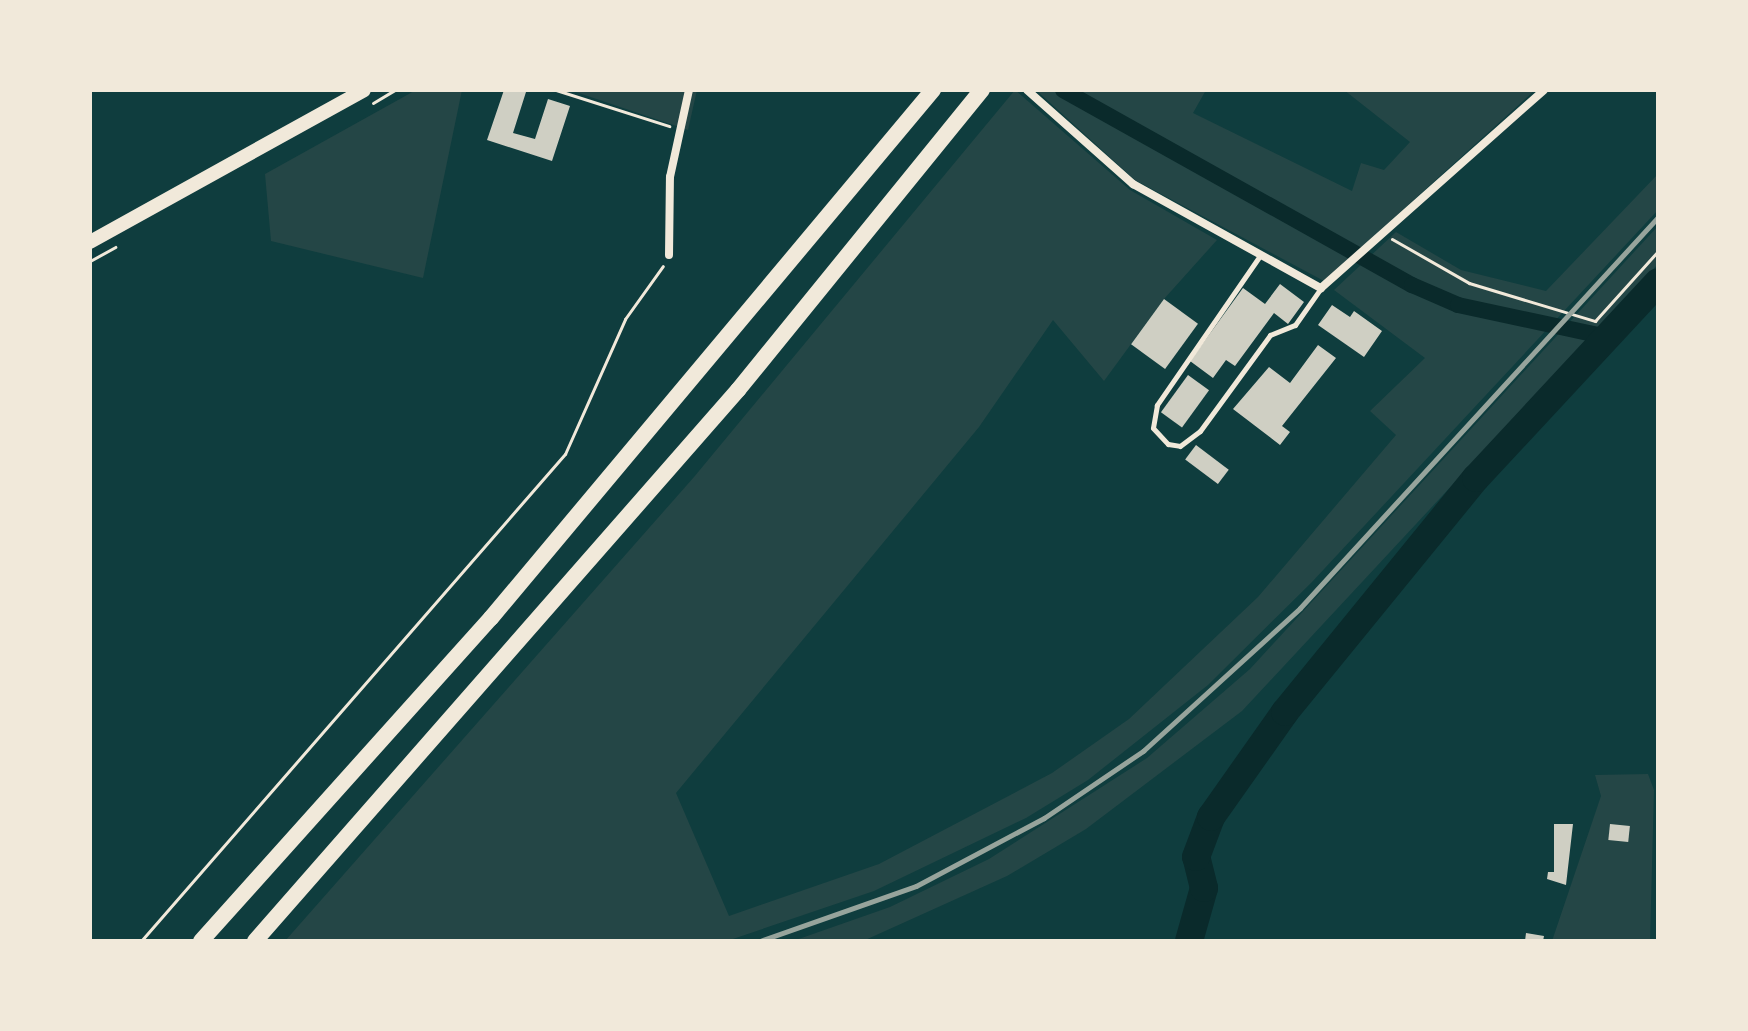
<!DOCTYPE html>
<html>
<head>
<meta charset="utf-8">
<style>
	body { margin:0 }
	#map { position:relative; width:1748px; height:1031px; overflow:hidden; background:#0f3d3e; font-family:Inter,sans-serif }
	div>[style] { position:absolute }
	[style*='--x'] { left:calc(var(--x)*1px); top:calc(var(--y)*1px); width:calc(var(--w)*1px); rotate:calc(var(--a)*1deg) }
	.green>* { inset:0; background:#244646 }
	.canal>* { height:16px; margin:-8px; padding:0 8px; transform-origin:8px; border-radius:8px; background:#0a2a2b }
	.river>* { height:28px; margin:-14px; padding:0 14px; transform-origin:14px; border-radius:14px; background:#0a2a2b }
	.building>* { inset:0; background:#cfcfc3; transform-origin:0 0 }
	.path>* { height:3px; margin:-1.5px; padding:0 1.5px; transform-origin:1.5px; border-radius:1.5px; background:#f1e9da }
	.service>* { height:5px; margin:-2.5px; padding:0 2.5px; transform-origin:2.5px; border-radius:2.5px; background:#f1e9da }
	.minor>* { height:8px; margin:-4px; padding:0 4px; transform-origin:4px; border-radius:4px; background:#f1e9da }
	.secondary>* { height:14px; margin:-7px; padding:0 7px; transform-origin:7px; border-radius:7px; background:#f1e9da }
	.motorway>* { height:16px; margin:-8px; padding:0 8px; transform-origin:8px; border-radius:8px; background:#f1e9da }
	.rail>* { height:5px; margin:-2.5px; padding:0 2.5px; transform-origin:2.5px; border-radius:2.5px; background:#97a49c }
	span { translate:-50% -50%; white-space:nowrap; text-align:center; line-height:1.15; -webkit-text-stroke:8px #f1e9da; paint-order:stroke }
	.frame { position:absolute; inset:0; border:92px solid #f1e9da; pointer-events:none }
</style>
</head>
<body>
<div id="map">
	<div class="green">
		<div style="clip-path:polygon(416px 90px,462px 90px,423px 278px,271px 241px,265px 174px)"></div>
		<div style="clip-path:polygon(570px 90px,697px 90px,688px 130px)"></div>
		<div style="clip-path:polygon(1015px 90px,1130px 190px,1217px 240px,1164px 299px,1104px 381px,1053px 320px,979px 427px,676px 793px,729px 916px,879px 864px,1052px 773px,1129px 719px,1258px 597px,1396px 435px,1370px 411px,1425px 358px,1334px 290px,1396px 232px,1461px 270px,1546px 291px,1658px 174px,1658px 210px,1312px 582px,1208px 685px,1088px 780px,1026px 818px,874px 891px,727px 941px,285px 941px,694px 477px)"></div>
		<div style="clip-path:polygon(1036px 90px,1206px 90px,1193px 113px,1352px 191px,1361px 163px,1384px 170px,1410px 142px,1344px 90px,1535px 90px,1324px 281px,1135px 180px)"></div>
		<div style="clip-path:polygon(1658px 226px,1658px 264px,1242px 711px,1086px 829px,1007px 876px,863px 941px,793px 941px,890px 907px,989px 859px,1147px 758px,1250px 669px)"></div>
		<div style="clip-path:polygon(1648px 774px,1654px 790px,1650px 941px,1552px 941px,1601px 796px,1595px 775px)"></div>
	</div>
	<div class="canal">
		<div style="--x:1063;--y:90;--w:400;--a:29.2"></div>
		<div style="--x:1412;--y:285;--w:50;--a:23.5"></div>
		<div style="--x:1458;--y:305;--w:152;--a:12.1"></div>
	</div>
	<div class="river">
		<div style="--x:1189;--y:941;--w:55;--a:-74.2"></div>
		<div style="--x:1204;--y:888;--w:32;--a:-104"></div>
		<div style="--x:1196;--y:857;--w:43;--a:-69.4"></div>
		<div style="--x:1211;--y:817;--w:128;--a:-54.8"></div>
		<div style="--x:1285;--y:712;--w:302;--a:-50.8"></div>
		<div style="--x:1476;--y:478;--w:267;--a:-47.1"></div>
	</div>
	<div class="building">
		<div style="clip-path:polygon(504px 90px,526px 92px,513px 133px,535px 139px,548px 99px,570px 106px,552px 161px,487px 140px)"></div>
		<div style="clip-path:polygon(1280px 284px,1304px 302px,1288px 324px,1274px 313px,1235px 366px,1226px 360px,1213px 378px,1190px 361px,1243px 288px,1265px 304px)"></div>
		<div style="left:1164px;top:299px;width:42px;height:56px;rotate:36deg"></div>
		<div style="clip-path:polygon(1332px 305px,1350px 317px,1354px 311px,1382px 331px,1364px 357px,1318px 325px)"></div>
		<div style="clip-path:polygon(1318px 345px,1336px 358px,1282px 426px,1290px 432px,1280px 445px,1233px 409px,1269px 367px,1290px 383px)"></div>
		<div style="left:1188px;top:375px;width:26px;height:46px;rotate:36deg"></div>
		<div style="left:1196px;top:445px;width:41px;height:18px;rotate:37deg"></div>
		<div style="clip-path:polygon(1554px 824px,1573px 824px,1566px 885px,1547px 879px,1548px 872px,1554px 872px)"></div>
		<div style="left:1610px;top:824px;width:20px;height:16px;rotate:6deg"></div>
		<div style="clip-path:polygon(1526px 933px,1544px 936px,1543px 941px,1525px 941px)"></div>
	</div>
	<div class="path">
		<div style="--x:556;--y:90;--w:119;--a:17.7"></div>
		<div style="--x:373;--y:103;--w:26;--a:-31"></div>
		<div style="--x:1392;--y:239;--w:89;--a:29.7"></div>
		<div style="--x:1469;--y:283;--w:132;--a:16.8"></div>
		<div style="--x:1595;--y:321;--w:94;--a:-48"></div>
		<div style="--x:90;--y:261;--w:29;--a:-29"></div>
		<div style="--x:141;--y:941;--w:646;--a:-48.96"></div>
		<div style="--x:565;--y:454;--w:148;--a:-66"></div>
		<div style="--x:625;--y:319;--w:65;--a:-54.4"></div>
	</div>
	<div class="service">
		<div style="--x:1259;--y:257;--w:180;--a:124.6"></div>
		<div style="--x:1157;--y:405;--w:23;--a:100"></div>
		<div style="--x:1153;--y:428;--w:22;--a:47"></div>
		<div style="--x:1168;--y:444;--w:12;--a:9"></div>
		<div style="--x:1180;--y:446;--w:25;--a:-37"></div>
		<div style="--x:1200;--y:431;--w:119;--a:-53.9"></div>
		<div style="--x:1270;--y:335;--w:27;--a:-22"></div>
		<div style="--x:1295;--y:325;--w:45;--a:-54.9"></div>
	</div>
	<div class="minor">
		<div style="--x:1027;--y:90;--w:142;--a:41.6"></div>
		<div style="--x:1133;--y:184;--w:215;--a:29"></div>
		<div style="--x:1321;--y:288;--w:298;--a:-41.6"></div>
		<div style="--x:669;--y:255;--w:78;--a:-89.3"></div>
		<div style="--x:670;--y:177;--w:89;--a:-77.7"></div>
	</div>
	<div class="secondary">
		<div style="--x:90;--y:242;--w:313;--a:-29"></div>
	</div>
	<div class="motorway">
		<div style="--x:201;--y:941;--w:434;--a:-48.1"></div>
		<div style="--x:491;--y:618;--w:689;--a:-50.07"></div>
		<div style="--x:255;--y:941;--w:733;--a:-48.76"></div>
		<div style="--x:738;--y:390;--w:387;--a:-50.9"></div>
	</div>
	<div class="rail">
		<div style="--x:760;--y:941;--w:165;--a:-19.4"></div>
		<div style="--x:916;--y:886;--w:145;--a:-28"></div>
		<div style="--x:1044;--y:818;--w:120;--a:-34.1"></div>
		<div style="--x:1143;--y:751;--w:212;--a:-42.3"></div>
		<div style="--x:1300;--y:608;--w:530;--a:-47.52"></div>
	</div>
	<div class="frame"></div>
</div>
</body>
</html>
